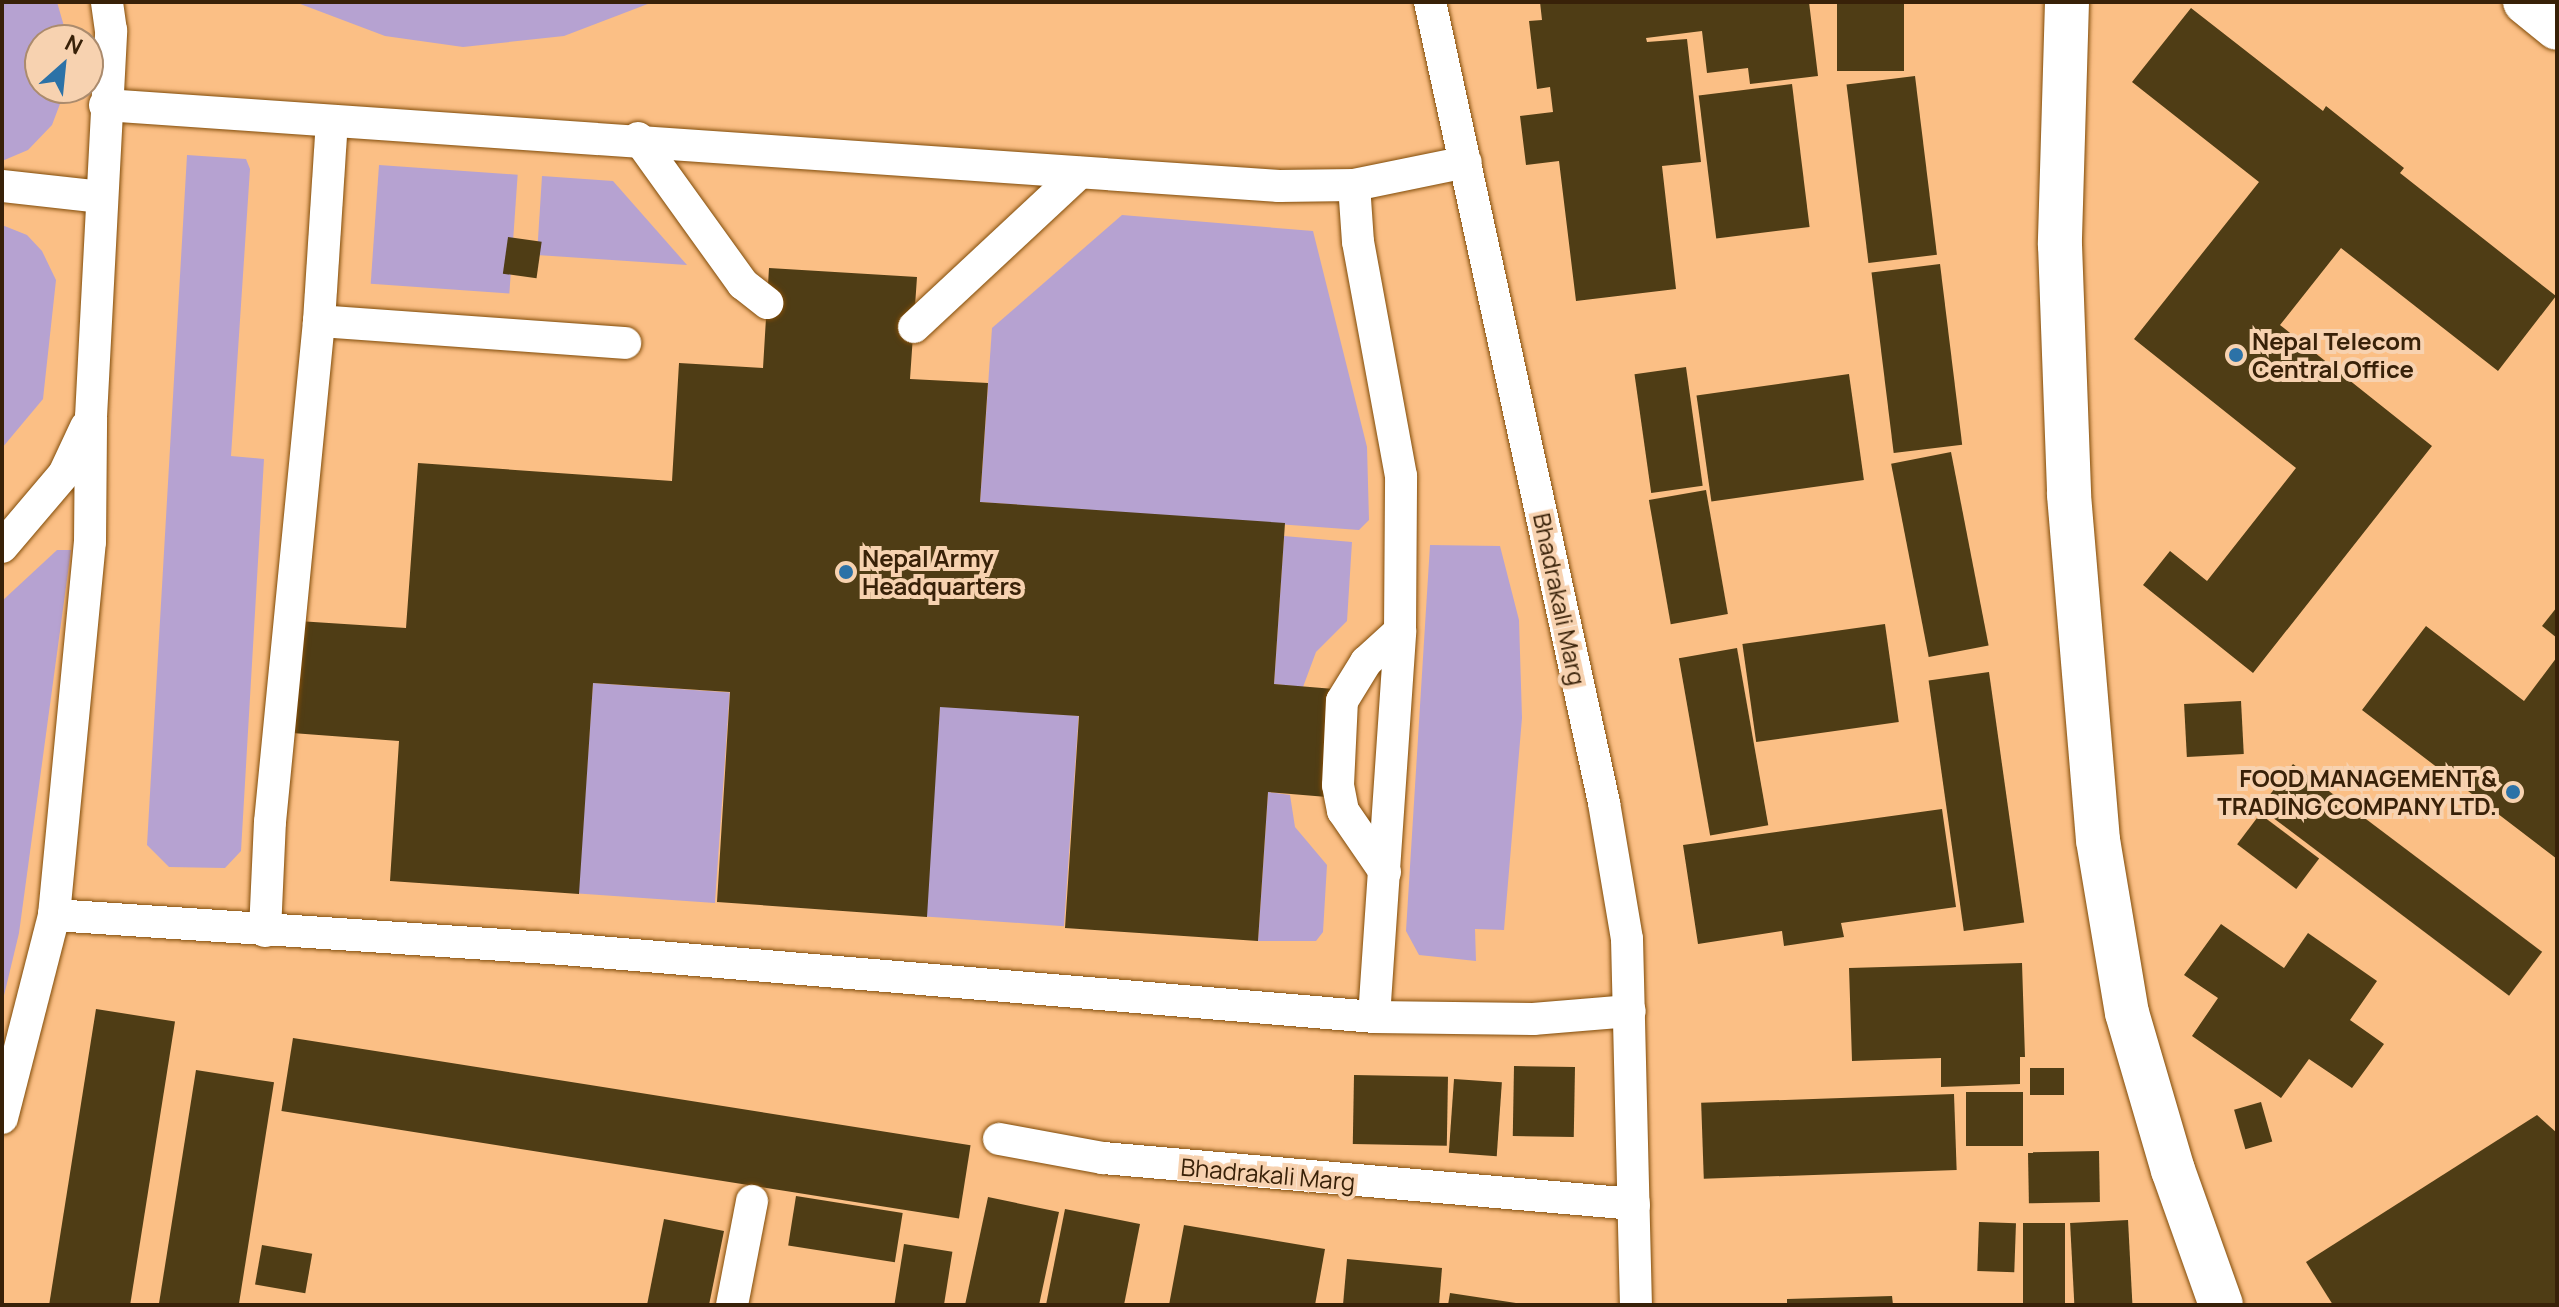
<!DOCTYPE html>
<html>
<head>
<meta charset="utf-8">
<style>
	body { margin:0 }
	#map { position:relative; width:2559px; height:1307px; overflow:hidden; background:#fbbf85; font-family:Manrope,sans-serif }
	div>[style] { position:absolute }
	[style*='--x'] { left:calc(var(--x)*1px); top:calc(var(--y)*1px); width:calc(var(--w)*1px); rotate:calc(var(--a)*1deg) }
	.green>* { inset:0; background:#b6a2d1; transform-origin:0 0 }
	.building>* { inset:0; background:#4f3d15; transform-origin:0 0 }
	.roads { filter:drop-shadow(0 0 2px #814c09) drop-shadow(0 0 2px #814c09) }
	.service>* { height:32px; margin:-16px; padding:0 16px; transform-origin:16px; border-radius:16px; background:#fff }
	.minor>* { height:44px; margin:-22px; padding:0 22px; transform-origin:22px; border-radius:22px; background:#fff }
	.secondary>* { height:44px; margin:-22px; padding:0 22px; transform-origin:22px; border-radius:22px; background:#fff }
	.dots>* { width:22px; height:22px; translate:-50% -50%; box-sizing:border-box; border:4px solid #f7d2b0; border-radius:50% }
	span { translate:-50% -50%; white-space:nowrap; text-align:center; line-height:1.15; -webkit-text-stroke:8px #f7d2b0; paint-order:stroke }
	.poi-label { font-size:24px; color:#382108; font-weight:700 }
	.left { translate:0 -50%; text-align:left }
	.right { translate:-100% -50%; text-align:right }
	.street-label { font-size:24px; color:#382108 }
	.frame { position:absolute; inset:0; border:4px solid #382108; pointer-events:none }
	.north { position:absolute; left:24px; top:24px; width:80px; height:80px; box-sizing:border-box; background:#f7d2b0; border:2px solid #ab8b6d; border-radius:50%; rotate:27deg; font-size:22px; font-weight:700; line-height:32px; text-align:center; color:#382108 }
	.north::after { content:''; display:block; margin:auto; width:28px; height:36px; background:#2c72a7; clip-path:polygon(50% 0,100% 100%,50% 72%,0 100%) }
</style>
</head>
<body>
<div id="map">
	<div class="green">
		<div style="clip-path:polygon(2px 2px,57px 2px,68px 40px,40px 40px,40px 88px,66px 88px,52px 125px,28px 150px,2px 161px)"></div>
		<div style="clip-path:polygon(295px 2px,653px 2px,564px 36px,463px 47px,385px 36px)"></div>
		<div style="clip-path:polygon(187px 155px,246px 159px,250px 169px,231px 456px,264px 459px,241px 851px,225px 868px,169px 867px,147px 845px)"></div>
		<div style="left:379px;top:165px;width:139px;height:119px;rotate:4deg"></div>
		<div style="clip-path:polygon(542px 176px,613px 181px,687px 265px,537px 255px)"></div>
		<div style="clip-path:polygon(1122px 215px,1313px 231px,1367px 447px,1369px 520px,1359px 530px,980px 502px,992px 328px)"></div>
		<div style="clip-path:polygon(2px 225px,27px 235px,42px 251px,56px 280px,43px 399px,2px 448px)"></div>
		<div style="clip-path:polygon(1284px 536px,1352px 542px,1347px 621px,1316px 652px,1303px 687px,1274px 684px)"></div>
		<div style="clip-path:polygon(1430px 545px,1500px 546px,1519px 620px,1522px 718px,1504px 930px,1475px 929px,1476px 961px,1419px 955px,1406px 931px)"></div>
		<div style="clip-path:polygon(57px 550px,71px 550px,19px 933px,2px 1004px,2px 601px)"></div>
		<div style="left:593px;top:683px;width:137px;height:211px;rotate:4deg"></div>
		<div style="left:940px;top:706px;width:139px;height:211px;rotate:4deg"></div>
		<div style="clip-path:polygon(1268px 792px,1290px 795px,1295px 827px,1327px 865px,1323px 932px,1316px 941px,1258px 941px)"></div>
	</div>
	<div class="building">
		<div style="clip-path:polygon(1540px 2px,1809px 2px,1818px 76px,1750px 84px,1748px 68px,1707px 73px,1702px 31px,1646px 38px,1647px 42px,1687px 39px,1701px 162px,1662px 166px,1676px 289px,1576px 301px,1559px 161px,1526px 165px,1520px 116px,1553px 112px,1550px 87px,1537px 89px,1529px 21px,1542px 20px)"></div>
		<div style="left:1837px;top:2px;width:67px;height:69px"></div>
		<div style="clip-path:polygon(2191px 8px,2323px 111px,2326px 106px,2404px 168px,2400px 173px,2556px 296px,2498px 371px,2341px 248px,2280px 325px,2432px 446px,2253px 673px,2143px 585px,2170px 551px,2207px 581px,2296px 468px,2134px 339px,2259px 182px,2132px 82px)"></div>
		<div style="left:1915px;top:76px;width:180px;height:69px;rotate:83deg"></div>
		<div style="left:1792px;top:84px;width:144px;height:94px;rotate:83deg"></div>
		<div style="left:508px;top:237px;width:34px;height:37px;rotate:8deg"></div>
		<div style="left:1940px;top:264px;width:182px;height:69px;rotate:83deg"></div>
		<div style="clip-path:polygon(769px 268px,917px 277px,910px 379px,988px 383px,980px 502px,1285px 523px,1274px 684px,1334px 689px,1327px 797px,1268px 792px,1258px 941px,1065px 928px,1079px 716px,940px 707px,927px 917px,717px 902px,730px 692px,593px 683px,579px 894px,390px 881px,399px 741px,292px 733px,298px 621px,406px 628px,418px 463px,672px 481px,679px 363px,763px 368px)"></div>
		<div style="left:1686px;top:367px;width:120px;height:52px;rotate:82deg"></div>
		<div style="left:1849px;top:374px;width:107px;height:154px;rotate:82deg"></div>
		<div style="left:1951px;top:452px;width:197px;height:61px;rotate:79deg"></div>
		<div style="left:1706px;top:490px;width:126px;height:58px;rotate:80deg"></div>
		<div style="clip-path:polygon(2557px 607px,2557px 638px,2542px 626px)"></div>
		<div style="left:1885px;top:624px;width:99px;height:144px;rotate:82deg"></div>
		<div style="clip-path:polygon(2426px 626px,2524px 701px,2557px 657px,2557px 859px,2362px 710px)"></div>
		<div style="left:1737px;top:648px;width:180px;height:59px;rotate:80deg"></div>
		<div style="left:1989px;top:672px;width:253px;height:61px;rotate:82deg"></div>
		<div style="left:2241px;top:701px;width:53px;height:57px;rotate:87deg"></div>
		<div style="left:2293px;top:764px;width:312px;height:55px;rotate:37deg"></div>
		<div style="clip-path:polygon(1942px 809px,1956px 907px,1841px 923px,1844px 937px,1784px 946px,1782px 931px,1698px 944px,1683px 845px)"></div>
		<div style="left:2260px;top:814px;width:74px;height:38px;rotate:37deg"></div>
		<div style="clip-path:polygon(2221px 924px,2284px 968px,2308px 933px,2377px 981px,2350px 1020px,2384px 1044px,2352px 1088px,2309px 1059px,2281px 1098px,2192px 1036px,2218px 998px,2184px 975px)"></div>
		<div style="clip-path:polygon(2022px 963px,2025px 1057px,2020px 1057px,2020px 1084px,1941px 1087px,1941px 1058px,1852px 1061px,1849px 968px)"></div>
		<div style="left:96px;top:1009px;width:80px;height:300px;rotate:9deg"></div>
		<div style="left:293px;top:1038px;width:686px;height:74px;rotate:9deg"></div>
		<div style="left:1514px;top:1066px;width:61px;height:70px;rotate:1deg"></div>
		<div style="left:2064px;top:1068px;width:27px;height:34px;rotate:90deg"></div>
		<div style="left:196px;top:1070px;width:79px;height:238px;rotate:9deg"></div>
		<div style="left:1354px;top:1075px;width:94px;height:69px;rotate:1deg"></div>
		<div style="left:1454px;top:1079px;width:48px;height:74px;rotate:4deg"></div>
		<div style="left:2023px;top:1092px;width:54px;height:57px;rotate:90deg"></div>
		<div style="left:1954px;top:1094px;width:76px;height:253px;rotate:88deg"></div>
		<div style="left:2261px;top:1102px;width:41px;height:28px;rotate:74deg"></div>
		<div style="clip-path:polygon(2537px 1115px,2557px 1133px,2557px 1305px,2333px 1305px,2306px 1262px)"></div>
		<div style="left:2099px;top:1151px;width:51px;height:71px;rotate:89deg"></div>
		<div style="left:796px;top:1196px;width:108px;height:50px;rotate:9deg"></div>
		<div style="clip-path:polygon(988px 1197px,1059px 1212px,1039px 1305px,965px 1305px)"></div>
		<div style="clip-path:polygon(1065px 1209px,1140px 1224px,1124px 1305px,1046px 1305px)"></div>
		<div style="clip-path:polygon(664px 1219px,724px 1231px,709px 1305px,647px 1305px)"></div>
		<div style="left:2128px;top:1220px;width:85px;height:58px;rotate:87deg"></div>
		<div style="left:1979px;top:1222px;width:37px;height:49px;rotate:2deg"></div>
		<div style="left:2023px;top:1223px;width:42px;height:82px"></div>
		<div style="clip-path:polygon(1184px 1225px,1325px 1249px,1315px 1305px,1169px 1305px)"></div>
		<div style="left:904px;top:1244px;width:49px;height:62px;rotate:9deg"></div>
		<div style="left:262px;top:1245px;width:51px;height:40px;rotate:10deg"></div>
		<div style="clip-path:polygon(1347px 1259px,1442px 1268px,1439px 1305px,1343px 1305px)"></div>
		<div style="clip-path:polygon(1450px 1293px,1516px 1303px,1516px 1305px,1448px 1305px)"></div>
		<div style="clip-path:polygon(1892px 1296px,1893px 1305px,1787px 1305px,1787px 1299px)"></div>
	</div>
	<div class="roads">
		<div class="service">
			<div style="--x:1430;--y:2;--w:820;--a:77.74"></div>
			<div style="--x:1604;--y:803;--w:138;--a:80.4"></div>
			<div style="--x:1627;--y:939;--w:366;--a:88.6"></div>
			<div style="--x:105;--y:105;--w:1177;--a:3.95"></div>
			<div style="--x:1279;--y:186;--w:75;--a:-0.8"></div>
			<div style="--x:1354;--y:185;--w:114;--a:-11.6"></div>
			<div style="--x:638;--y:138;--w:180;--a:54.3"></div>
			<div style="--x:743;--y:284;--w:31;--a:38"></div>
			<div style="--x:2;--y:186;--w:100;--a:6.3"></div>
			<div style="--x:319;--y:321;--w:307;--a:4.1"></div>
			<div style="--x:914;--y:327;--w:226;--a:-43"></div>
			<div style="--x:2;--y:547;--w:96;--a:-49.7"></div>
			<div style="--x:64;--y:474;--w:52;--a:-64.9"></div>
			<div style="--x:1385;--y:872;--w:74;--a:-124.5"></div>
			<div style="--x:1343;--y:811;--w:26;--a:-101"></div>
			<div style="--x:1338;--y:785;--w:84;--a:-87.3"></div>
			<div style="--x:1342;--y:701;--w:46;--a:-58.4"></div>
			<div style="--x:1366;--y:662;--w:46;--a:-42.4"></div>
			<div style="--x:54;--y:915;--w:510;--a:3.82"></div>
			<div style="--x:563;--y:949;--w:814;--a:4.79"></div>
			<div style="--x:1374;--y:1017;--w:387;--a:-86.1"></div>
			<div style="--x:1400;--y:631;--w:155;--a:-89.6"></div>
			<div style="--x:1401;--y:476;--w:238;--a:-100.4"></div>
			<div style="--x:1358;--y:242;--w:57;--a:-94"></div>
			<div style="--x:265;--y:931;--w:109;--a:-87.4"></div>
			<div style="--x:270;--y:822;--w:503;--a:-84.41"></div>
			<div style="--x:319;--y:321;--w:200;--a:-86.3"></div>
			<div style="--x:1374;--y:1017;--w:159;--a:0.7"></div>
			<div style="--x:1533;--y:1019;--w:97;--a:-4.7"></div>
			<div style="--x:2;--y:1118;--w:210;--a:-75.6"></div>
			<div style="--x:54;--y:915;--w:375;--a:-84.5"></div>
			<div style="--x:90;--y:542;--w:125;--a:-89.5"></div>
			<div style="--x:91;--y:417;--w:387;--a:-87"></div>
			<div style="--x:111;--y:31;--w:29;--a:-98"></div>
			<div style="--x:999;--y:1139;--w:106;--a:10.4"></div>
			<div style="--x:1103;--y:1158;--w:533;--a:4.95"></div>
			<div style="--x:732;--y:1305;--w:106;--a:-79.1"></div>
		</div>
		<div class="minor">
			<div style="--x:2525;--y:2;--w:41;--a:39.1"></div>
		</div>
		<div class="secondary">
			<div style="--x:2067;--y:2;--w:243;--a:91.7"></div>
			<div style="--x:2060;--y:245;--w:250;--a:87.9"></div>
			<div style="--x:2069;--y:495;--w:346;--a:85.2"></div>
			<div style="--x:2098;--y:840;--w:175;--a:80.5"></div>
			<div style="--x:2127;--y:1013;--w:164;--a:73.7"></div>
			<div style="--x:2173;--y:1170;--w:143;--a:70.4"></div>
		</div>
	</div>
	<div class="dots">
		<div style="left:2236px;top:355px;background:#2c72a7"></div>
		<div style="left:846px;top:572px;background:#2c72a7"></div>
		<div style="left:2513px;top:792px;background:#2c72a7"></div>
	</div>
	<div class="poi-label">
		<span class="left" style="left:2252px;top:355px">Nepal Telecom<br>Central Office</span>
		<span class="left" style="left:862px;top:572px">Nepal Army<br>Headquarters</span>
		<span class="right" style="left:2497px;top:792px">FOOD MANAGEMENT &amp;<br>TRADING COMPANY LTD.</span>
	</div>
	<div class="street-label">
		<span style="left:1560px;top:599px;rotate:78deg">Bhadrakali Marg</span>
		<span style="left:1268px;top:1174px;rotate:5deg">Bhadrakali Marg</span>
	</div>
	<div class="frame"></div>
	<div class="north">N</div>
</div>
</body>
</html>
